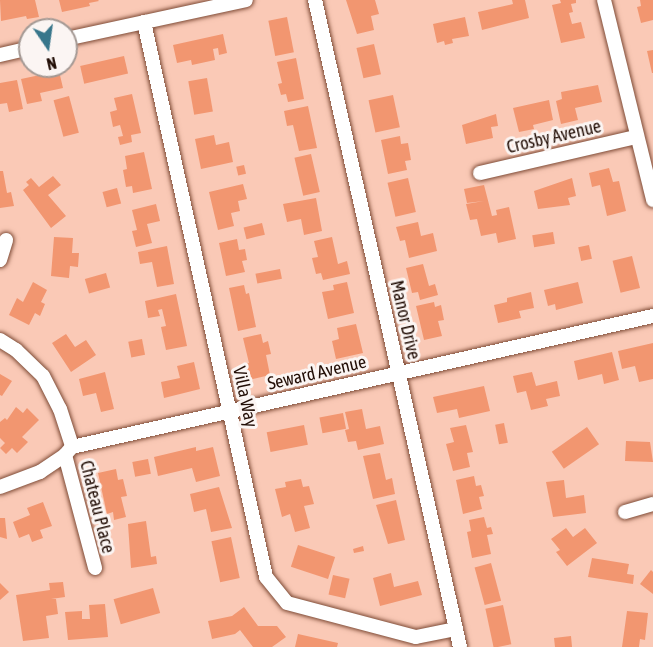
<!DOCTYPE html>
<html>
<head>
<meta charset="utf-8">
<style>
	body { margin:0 }
	#map { position:relative; width:653px; height:647px; overflow:hidden; background:#fac9b6; font-family:"Asap Condensed",sans-serif }
	div>[style] { position:absolute }
	[style*='--x'] { left:calc(var(--x)*1px); top:calc(var(--y)*1px); width:calc(var(--w)*1px); rotate:calc(var(--a)*1deg) }
	.building>* { inset:0; background:#f29670; transform-origin:0 0 }
	.roads { filter:drop-shadow(0 0 2px #7e4b36) drop-shadow(0 0 2px #7e4b36) }
	.minor>* { height:14px; margin:-7px; padding:0 7px; transform-origin:7px; border-radius:7px; background:#fff }
	span { translate:-50% -50%; white-space:nowrap; text-align:center; line-height:1.15; -webkit-text-stroke:6px #fbf5f3; paint-order:stroke }
	.street-label { font-size:18px; color:#220e06 }
	.north { position:absolute; left:18px; top:18px; width:60px; height:60px; box-sizing:border-box; background:#fbf5f3; border:2px solid #a49994; border-radius:50%; rotate:167deg; font-size:16px; font-weight:700; line-height:24px; text-align:center; color:#220e06 }
	.north::after { content:''; display:block; margin:auto; width:21px; height:27px; background:#38768b; clip-path:polygon(50% 0,100% 100%,50% 72%,0 100%) }
</style>
</head>
<body>
<div id="map">
	<div class="building">
		<div style="clip-path:polygon(0 0,35px 0,39px 17px,27px 19px,26px 16px,1px 21px)"></div>
		<div style="clip-path:polygon(59px 0,98px 0,99px 1px,89px 3px,90px 6px,62px 12px)"></div>
		<div style="clip-path:polygon(346px 0,375px 0,379px 14px,371px 16px,374px 30px,357px 34px)"></div>
		<div style="clip-path:polygon(512px 0,525px 0,529px 18px,482px 30px,478px 12px,513px 4px)"></div>
		<div style="clip-path:polygon(560px 0,576px 0,576px 3px,571px 4px,573px 12px,569px 13px,572px 24px,581px 22px,585px 38px,561px 43px,552px 5px,561px 3px)"></div>
		<div style="clip-path:polygon(640px 0,653px 0,653px 20px,641px 23px,637px 7px,641px 6px)"></div>
		<div style="left:287px;top:17px;width:36px;height:19px;rotate:79deg"></div>
		<div style="clip-path:polygon(465px 17px,469px 36px,452px 39px,453px 43px,445px 45px,444px 41px,437px 43px,433px 24px)"></div>
		<div style="clip-path:polygon(223px 34px,227px 53px,219px 55px,218px 48px,213px 49px,215px 60px,192px 65px,191px 60px,177px 63px,173px 45px)"></div>
		<div style="left:374px;top:44px;width:31px;height:18px;rotate:77deg"></div>
		<div style="clip-path:polygon(653px 50px,653px 73px,652px 73px,647px 51px)"></div>
		<div style="left:124px;top:56px;width:18px;height:45px;rotate:77deg"></div>
		<div style="clip-path:polygon(296px 58px,304px 99px,288px 102px,286px 94px,281px 95px,278px 84px,282px 83px,277px 62px)"></div>
		<div style="clip-path:polygon(59px 71px,63px 88px,40px 93px,42px 101px,27px 104px,21px 79px)"></div>
		<div style="left:207px;top:78px;width:34px;height:19px;rotate:80deg"></div>
		<div style="clip-path:polygon(17px 80px,23px 109px,9px 112px,7px 103px,0 104px,0 83px)"></div>
		<div style="clip-path:polygon(598px 85px,602px 102px,575px 108px,578px 120px,561px 124px,556px 101px,562px 99px,561px 92px)"></div>
		<div style="clip-path:polygon(132px 94px,141px 133px,131px 135px,132px 142px,120px 145px,118px 137px,123px 136px,120px 125px,113px 127px,110px 112px,117px 110px,114px 98px)"></div>
		<div style="left:393px;top:95px;width:33px;height:25px;rotate:78deg"></div>
		<div style="left:69px;top:96px;width:38px;height:16px;rotate:75deg"></div>
		<div style="clip-path:polygon(549px 100px,553px 120px,533px 125px,534px 129px,519px 132px,513px 108px)"></div>
		<div style="clip-path:polygon(308px 106px,317px 148px,299px 151px,293px 125px,287px 126px,284px 111px)"></div>
		<div style="clip-path:polygon(496px 114px,498px 126px,491px 127px,493px 138px,466px 144px,462px 125px)"></div>
		<div style="clip-path:polygon(214px 135px,216px 145px,229px 142px,233px 162px,201px 169px,195px 139px)"></div>
		<div style="clip-path:polygon(400px 136px,401px 144px,408px 143px,411px 160px,405px 161px,407px 170px,388px 174px,381px 140px)"></div>
		<div style="clip-path:polygon(144px 152px,152px 189px,133px 193px,132px 186px,126px 187px,123px 170px,127px 169px,125px 156px)"></div>
		<div style="left:311px;top:154px;width:39px;height:17px;rotate:77deg"></div>
		<div style="left:244px;top:165px;width:9px;height:8px;rotate:77deg"></div>
		<div style="clip-path:polygon(609px 168px,613px 182px,619px 181px,626px 211px,607px 216px,600px 185px,592px 187px,589px 173px)"></div>
		<div style="clip-path:polygon(0 171px,3px 171px,7px 193px,11px 192px,14px 206px,0 208px)"></div>
		<div style="clip-path:polygon(53px 176px,61px 185px,48px 195px,66px 216px,51px 228px,23px 190px,29px 185px,26px 182px,31px 178px,39px 187px)"></div>
		<div style="left:408px;top:178px;width:35px;height:21px;rotate:77deg"></div>
		<div style="clip-path:polygon(572px 178px,576px 196px,568px 198px,570px 205px,538px 209px,534px 191px)"></div>
		<div style="clip-path:polygon(243px 184px,247px 199px,238px 201px,240px 211px,231px 213px,234px 226px,218px 230px,209px 192px)"></div>
		<div style="clip-path:polygon(484px 185px,492px 216px,497px 215px,496px 210px,509px 207px,516px 239px,498px 243px,496px 233px,481px 236px,477px 219px,470px 220px,466px 204px,484px 201px,467px 203px,464px 189px)"></div>
		<div style="left:117px;top:188px;width:16px;height:15px;rotate:75deg"></div>
		<div style="clip-path:polygon(316px 198px,322px 231px,304px 235px,301px 219px,287px 222px,283px 204px)"></div>
		<div style="clip-path:polygon(156px 204px,160px 221px,147px 224px,152px 243px,136px 247px,132px 231px,137px 230px,132px 210px)"></div>
		<div style="clip-path:polygon(418px 222px,421px 236px,433px 233px,437px 251px,409px 258px,405px 240px,400px 241px,396px 227px)"></div>
		<div style="left:262px;top:223px;width:12px;height:19px;rotate:76deg"></div>
		<div style="left:553px;top:232px;width:12px;height:21px;rotate:81deg"></div>
		<div style="clip-path:polygon(54px 237px,73px 238px,72px 253px,79px 253px,78px 267px,70px 266px,69px 278px,51px 276px)"></div>
		<div style="clip-path:polygon(332px 237px,338px 264px,347px 261px,350px 274px,323px 280px,321px 273px,316px 274px,312px 258px,318px 257px,314px 241px)"></div>
		<div style="clip-path:polygon(237px 239px,239px 250px,245px 249px,247px 260px,242px 261px,245px 272px,226px 276px,219px 243px)"></div>
		<div style="left:589px;top:245px;width:14px;height:11px;rotate:78deg"></div>
		<div style="clip-path:polygon(167px 246px,174px 284px,157px 287px,152px 262px,140px 264px,138px 252px)"></div>
		<div style="left:632px;top:256px;width:33px;height:20px;rotate:76deg"></div>
		<div style="clip-path:polygon(423px 264px,429px 286px,435px 284px,438px 295px,420px 300px,418px 292px,412px 293px,406px 268px)"></div>
		<div style="left:280px;top:269px;width:10px;height:25px;rotate:79deg"></div>
		<div style="left:106px;top:273px;width:15px;height:22px;rotate:74deg"></div>
		<div style="clip-path:polygon(33px 282px,47px 290px,41px 302px,45px 304px,40px 316px,35px 313px,29px 325px,9px 315px,17px 298px,23px 302px)"></div>
		<div style="clip-path:polygon(347px 282px,354px 313px,328px 319px,322px 292px,334px 290px,333px 285px)"></div>
		<div style="clip-path:polygon(578px 282px,583px 303px,556px 310px,555px 304px,548px 306px,544px 290px)"></div>
		<div style="clip-path:polygon(244px 285px,246px 294px,249px 293px,256px 327px,238px 331px,229px 288px)"></div>
		<div style="clip-path:polygon(531px 292px,534px 308px,519px 311px,521px 318px,498px 323px,494px 305px,507px 302px,507px 298px)"></div>
		<div style="clip-path:polygon(176px 294px,187px 346px,166px 350px,161px 327px,166px 326px,162px 309px,158px 310px,160px 316px,148px 318px,145px 301px)"></div>
		<div style="clip-path:polygon(434px 302px,435px 307px,441px 305px,444px 320px,438px 321px,442px 336px,424px 340px,416px 306px)"></div>
		<div style="clip-path:polygon(356px 324px,363px 353px,336px 359px,332px 341px,339px 339px,337px 328px)"></div>
		<div style="clip-path:polygon(66px 334px,75px 347px,86px 340px,96px 355px,71px 372px,52px 343px)"></div>
		<div style="clip-path:polygon(261px 334px,263px 343px,268px 341px,271px 354px,266px 355px,270px 375px,249px 380px,245px 364px,249px 363px,243px 338px)"></div>
		<div style="left:142px;top:339px;width:16px;height:14px;rotate:79deg"></div>
		<div style="clip-path:polygon(653px 343px,653px 379px,639px 382px,635px 366px,622px 369px,618px 351px)"></div>
		<div style="clip-path:polygon(612px 352px,619px 380px,604px 384px,602px 374px,578px 380px,574px 361px)"></div>
		<div style="clip-path:polygon(194px 362px,200px 389px,164px 398px,161px 382px,180px 378px,177px 366px)"></div>
		<div style="clip-path:polygon(105px 372px,114px 409px,101px 412px,96px 393px,83px 396px,79px 379px)"></div>
		<div style="clip-path:polygon(532px 372px,536px 386px,557px 381px,560px 396px,546px 399px,548px 406px,531px 410px,526px 391px,517px 393px,513px 376px)"></div>
		<div style="clip-path:polygon(0 374px,12px 381px,2px 396px,0 395px)"></div>
		<div style="clip-path:polygon(484px 386px,490px 411px,459px 418px,457px 409px,437px 413px,433px 397px)"></div>
		<div style="clip-path:polygon(16px 407px,23px 413px,27px 408px,39px 420px,22px 437px,28px 442px,17px 453px,12px 448px,6px 454px,0 448px,5px 443px,0 438px,0 422px,5px 418px,7px 420px)"></div>
		<div style="clip-path:polygon(362px 409px,366px 429px,380px 426px,384px 444px,358px 450px,356px 441px,348px 442px,345px 430px,349px 429px,345px 412px)"></div>
		<div style="left:343px;top:413px;width:16px;height:24px;rotate:79deg"></div>
		<div style="left:504px;top:423px;width:20px;height:9px;rotate:79deg"></div>
		<div style="left:304px;top:425px;width:20px;height:38px;rotate:79deg"></div>
		<div style="clip-path:polygon(466px 425px,473px 452px,467px 453px,470px 467px,453px 471px,446px 444px,454px 442px,450px 428px)"></div>
		<div style="left:587px;top:427px;width:21px;height:43px;rotate:55deg"></div>
		<div style="clip-path:polygon(626px 441px,650px 442px,653px 462px,625px 461px)"></div>
		<div style="clip-path:polygon(196px 447px,196px 451px,213px 447px,220px 476px,196px 482px,192px 468px,158px 476px,154px 457px)"></div>
		<div style="clip-path:polygon(380px 453px,386px 480px,392px 478px,395px 494px,373px 499px,363px 456px)"></div>
		<div style="left:148px;top:459px;width:15px;height:16px;rotate:79deg"></div>
		<div style="clip-path:polygon(116px 469px,118px 480px,123px 479px,127px 496px,121px 497px,126px 517px,114px 520px,113px 512px,107px 514px,98px 473px)"></div>
		<div style="clip-path:polygon(474px 476px,476px 486px,481px 485px,484px 496px,479px 497px,482px 509px,463px 514px,456px 480px)"></div>
		<div style="clip-path:polygon(301px 479px,303px 487px,309px 486px,314px 504px,304px 506px,310px 528px,295px 532px,290px 514px,282px 517px,275px 489px,286px 487px,285px 482px)"></div>
		<div style="clip-path:polygon(564px 480px,566px 498px,584px 495px,586px 513px,553px 517px,546px 482px)"></div>
		<div style="clip-path:polygon(219px 487px,232px 528px,211px 532px,206px 509px,194px 512px,190px 494px)"></div>
		<div style="clip-path:polygon(396px 500px,405px 540px,388px 544px,376px 505px)"></div>
		<div style="clip-path:polygon(43px 502px,52px 526px,40px 530px,43px 538px,32px 542px,29px 534px,19px 538px,13px 522px,30px 515px,27px 508px)"></div>
		<div style="clip-path:polygon(484px 517px,487px 528px,491px 527px,493px 534px,487px 535px,491px 554px,472px 558px,467px 532px,471px 531px,469px 520px)"></div>
		<div style="clip-path:polygon(0 518px,5px 518px,7px 539px,0 537px)"></div>
		<div style="clip-path:polygon(146px 521px,151px 557px,156px 556px,157px 564px,131px 568px,128px 524px)"></div>
		<div style="clip-path:polygon(566px 528px,573px 537px,585px 528px,597px 543px,567px 566px,556px 552px,560px 550px,551px 539px)"></div>
		<div style="left:231px;top:537px;width:42px;height:20px;rotate:78deg"></div>
		<div style="left:298px;top:545px;width:39px;height:23px;rotate:18deg"></div>
		<div style="clip-path:polygon(363px 546px,364px 551px,354px 553px,353px 549px)"></div>
		<div style="clip-path:polygon(592px 558px,629px 564px,627px 574px,634px 575px,633px 584px,588px 577px)"></div>
		<div style="left:491px;top:563px;width:39px;height:17px;rotate:75deg"></div>
		<div style="clip-path:polygon(651px 570px,653px 572px,653px 594px,640px 584px)"></div>
		<div style="clip-path:polygon(391px 573px,394px 587px,418px 581px,422px 595px,380px 606px,373px 578px)"></div>
		<div style="left:333px;top:575px;width:17px;height:20px;rotate:13deg"></div>
		<div style="clip-path:polygon(63px 582px,65px 597px,51px 599px,56px 599px,58px 614px,46px 616px,49px 638px,23px 641px,16px 595px,50px 590px,49px 583px)"></div>
		<div style="clip-path:polygon(0 583px,9px 592px,0 600px)"></div>
		<div style="left:153px;top:588px;width:26px;height:41px;rotate:74deg"></div>
		<div style="clip-path:polygon(105px 604px,108px 637px,68px 640px,65px 612px,82px 611px,82px 619px,90px 619px,89px 605px)"></div>
		<div style="left:503px;top:605px;width:40px;height:18px;rotate:78deg"></div>
		<div style="clip-path:polygon(244px 607px,258px 626px,277px 626px,286px 637px,272px 647px,253px 647px,240px 630px,235px 634px,212px 639px,208px 621px,232px 616px)"></div>
		<div style="clip-path:polygon(627px 611px,648px 613px,645px 640px,640px 639px,639px 647px,622px 647px)"></div>
		<div style="clip-path:polygon(298px 634px,338px 643px,337px 647px,295px 647px)"></div>
		<div style="clip-path:polygon(571px 636px,572px 647px,555px 647px,554px 638px)"></div>
	</div>
	<div class="roads">
		<div class="minor">
			<div style="--x:315;--y:0;--w:663;--a:77.37"></div>
			<div style="--x:604;--y:0;--w:206;--a:76.2"></div>
			<div style="--x:144;--y:22;--w:568;--a:77.6"></div>
			<div style="--x:266;--y:577;--w:33;--a:51"></div>
			<div style="--x:287;--y:603;--w:133;--a:14.8"></div>
			<div style="--x:416;--y:637;--w:41;--a:-11.3"></div>
			<div style="--x:66;--y:39;--w:184;--a:-12.2"></div>
			<div style="--x:0;--y:55;--w:31;--a:-13"></div>
			<div style="--x:480;--y:173;--w:160;--a:-13"></div>
			<div style="--x:0;--y:260;--w:21;--a:-73"></div>
			<div style="--x:0;--y:340;--w:19;--a:32"></div>
			<div style="--x:16;--y:350;--w:37;--a:44"></div>
			<div style="--x:43;--y:376;--w:37;--a:63"></div>
			<div style="--x:60;--y:409;--w:40;--a:72"></div>
			<div style="--x:65;--y:455;--w:117;--a:75.1"></div>
			<div style="--x:0;--y:487;--w:43;--a:-20.6"></div>
			<div style="--x:40;--y:472;--w:30;--a:-34"></div>
			<div style="--x:65;--y:455;--w:11;--a:-49"></div>
			<div style="--x:72;--y:447;--w:596;--a:-12.71"></div>
			<div style="--x:625;--y:512;--w:29;--a:-16"></div>
		</div>
	</div>
	<div class="street-label">
		<span style="left:554px;top:137px;rotate:-13deg">Crosby Avenue</span>
		<span style="left:405px;top:320px;rotate:77deg">Manor Drive</span>
		<span style="left:317px;top:373px;rotate:-13deg">Seward Avenue</span>
		<span style="left:245px;top:397px;rotate:78deg">Villa Way</span>
		<span style="left:97px;top:507px;rotate:76deg">Chateau Place</span>
	</div>
	<div class="north">N</div>
</div>
</body>
</html>
